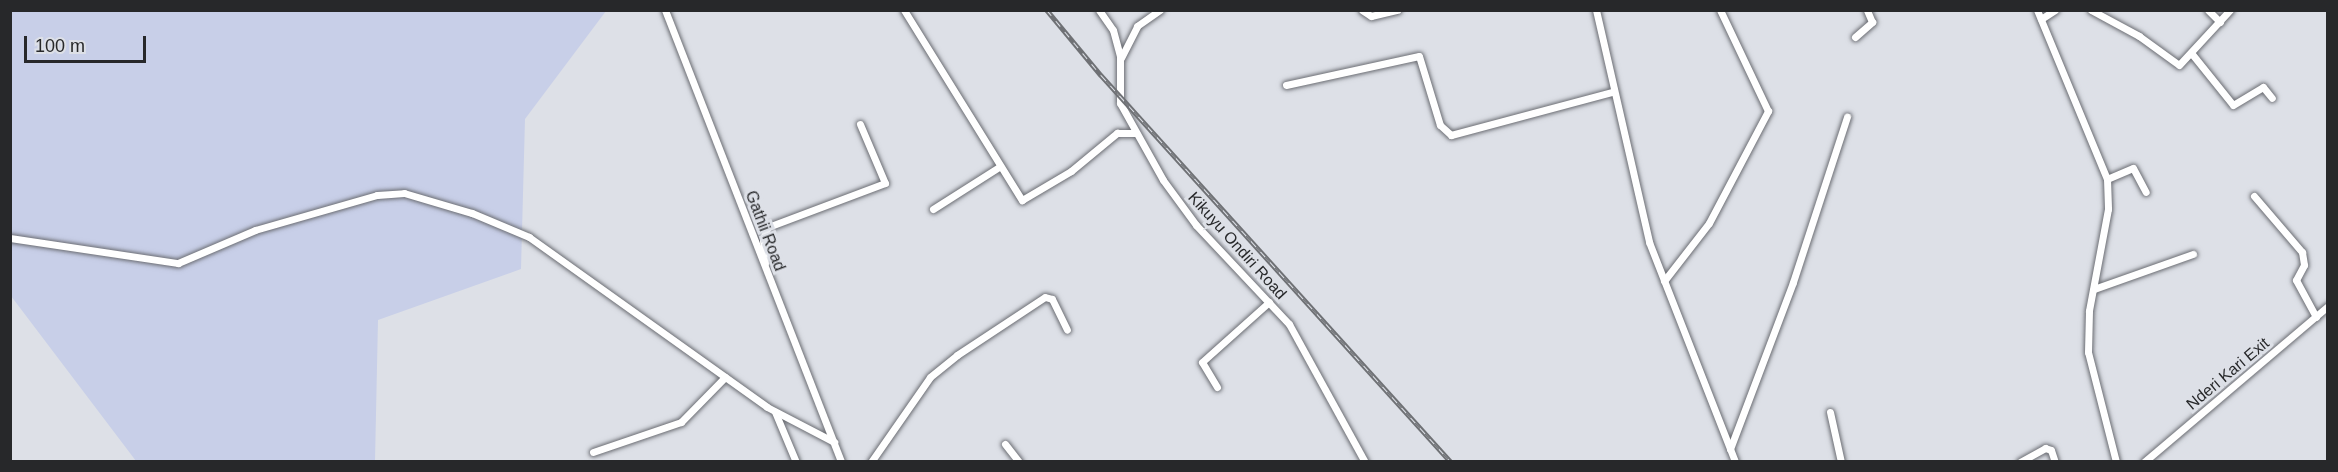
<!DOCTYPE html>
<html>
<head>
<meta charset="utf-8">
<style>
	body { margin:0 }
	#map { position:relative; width:2338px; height:472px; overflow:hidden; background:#dde0e7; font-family:Arial,sans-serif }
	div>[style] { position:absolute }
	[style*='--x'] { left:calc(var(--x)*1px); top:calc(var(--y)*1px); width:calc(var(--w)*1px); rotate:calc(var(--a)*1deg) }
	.green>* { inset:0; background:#c8cfe8 }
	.roads { filter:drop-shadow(0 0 2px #6b6d73) drop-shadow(0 0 2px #6b6d73) }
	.minor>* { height:7px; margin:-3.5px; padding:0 3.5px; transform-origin:3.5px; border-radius:3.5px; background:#fff }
	.rail>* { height:4.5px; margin-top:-2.25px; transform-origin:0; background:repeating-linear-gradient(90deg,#dde0e7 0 7px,#6f7175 0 14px); box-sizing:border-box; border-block:2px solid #6f7175 }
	span { translate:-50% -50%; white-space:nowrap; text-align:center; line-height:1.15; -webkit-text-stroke:6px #dde0e7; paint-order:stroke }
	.street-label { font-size:16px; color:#27282a }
	.frame { position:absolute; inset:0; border:12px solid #27282a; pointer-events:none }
	.scale { position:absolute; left:24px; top:36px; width:122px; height:27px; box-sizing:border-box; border:3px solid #27282a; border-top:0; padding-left:8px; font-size:18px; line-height:21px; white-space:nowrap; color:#27282a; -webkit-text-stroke:4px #dde0e7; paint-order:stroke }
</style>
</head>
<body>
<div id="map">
	<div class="green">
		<div style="clip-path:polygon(11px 11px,606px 11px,525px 119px,521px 269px,378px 320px,375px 461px,136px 461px,11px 296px)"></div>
	</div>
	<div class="roads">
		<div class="minor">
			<div style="--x:665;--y:10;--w:485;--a:68.7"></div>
			<div style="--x:904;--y:10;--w:224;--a:58.2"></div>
			<div style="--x:1022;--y:200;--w:57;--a:-30.6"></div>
			<div style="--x:1071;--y:171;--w:60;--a:-39.6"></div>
			<div style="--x:1117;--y:133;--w:19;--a:0"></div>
			<div style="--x:1099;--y:10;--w:24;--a:55"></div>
			<div style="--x:1113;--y:30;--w:27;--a:75"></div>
			<div style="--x:1120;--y:56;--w:47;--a:90"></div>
			<div style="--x:1120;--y:103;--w:88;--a:60.8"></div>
			<div style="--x:1163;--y:180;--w:56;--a:53.7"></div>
			<div style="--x:1196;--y:225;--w:136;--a:46.8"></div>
			<div style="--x:1289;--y:324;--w:158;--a:61.2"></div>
			<div style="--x:1362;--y:10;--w:11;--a:34"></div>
			<div style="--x:1371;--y:16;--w:27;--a:-13"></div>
			<div style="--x:1596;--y:10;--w:238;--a:77.1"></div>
			<div style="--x:1649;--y:242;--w:236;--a:68.6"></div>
			<div style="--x:2037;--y:10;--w:183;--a:67.5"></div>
			<div style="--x:2107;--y:179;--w:30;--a:88"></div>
			<div style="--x:2108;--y:209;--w:104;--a:100.6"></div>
			<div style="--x:2089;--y:311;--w:41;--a:91.4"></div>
			<div style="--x:2088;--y:352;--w:114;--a:75.7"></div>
			<div style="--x:2091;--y:10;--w:55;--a:28.4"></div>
			<div style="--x:2139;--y:36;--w:49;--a:35.9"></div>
			<div style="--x:2179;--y:65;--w:75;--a:-47.2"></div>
			<div style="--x:2208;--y:10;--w:17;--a:45"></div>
			<div style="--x:2041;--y:19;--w:17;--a:-33"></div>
			<div style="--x:1855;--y:37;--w:23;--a:-41"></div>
			<div style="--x:1872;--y:22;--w:13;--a:-113"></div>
			<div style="--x:2192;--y:54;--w:65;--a:51.2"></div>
			<div style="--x:2233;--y:105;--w:35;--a:-31"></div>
			<div style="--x:2263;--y:87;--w:14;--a:51"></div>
			<div style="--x:1121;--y:58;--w:36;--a:-63"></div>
			<div style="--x:1137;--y:26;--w:28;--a:-35"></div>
			<div style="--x:1286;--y:85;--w:136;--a:-12.3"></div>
			<div style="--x:1419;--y:56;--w:72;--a:73.1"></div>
			<div style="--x:1440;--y:125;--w:15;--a:42"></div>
			<div style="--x:1451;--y:135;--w:167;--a:-15"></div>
			<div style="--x:2107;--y:179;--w:28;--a:-23"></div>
			<div style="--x:2133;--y:168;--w:27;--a:62"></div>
			<div style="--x:2254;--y:196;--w:74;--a:49.4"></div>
			<div style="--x:2302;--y:252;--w:13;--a:81"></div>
			<div style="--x:2304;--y:265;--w:17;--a:118"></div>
			<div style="--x:2296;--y:280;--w:42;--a:61.6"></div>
			<div style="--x:933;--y:209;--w:78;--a:-32.5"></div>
			<div style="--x:10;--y:238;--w:170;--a:8.5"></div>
			<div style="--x:178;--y:263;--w:84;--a:-23.2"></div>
			<div style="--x:255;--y:230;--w:127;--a:-16"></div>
			<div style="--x:377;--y:195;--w:27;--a:-4"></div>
			<div style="--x:404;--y:193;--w:71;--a:16.4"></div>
			<div style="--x:472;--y:213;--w:62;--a:22.8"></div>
			<div style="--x:529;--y:237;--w:292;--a:35.5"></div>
			<div style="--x:767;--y:407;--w:76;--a:27.6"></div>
			<div style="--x:765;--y:263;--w:25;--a:-95"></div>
			<div style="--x:763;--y:238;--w:12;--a:-66"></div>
			<div style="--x:768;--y:227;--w:125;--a:-20.6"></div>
			<div style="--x:885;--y:183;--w:64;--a:-113"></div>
			<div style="--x:1664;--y:281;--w:73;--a:-52.2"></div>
			<div style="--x:1709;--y:223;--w:127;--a:-62.2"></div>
			<div style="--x:1768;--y:111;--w:112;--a:-115.4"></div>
			<div style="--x:2094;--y:289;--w:105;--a:-19.5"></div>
			<div style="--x:1217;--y:387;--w:29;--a:-121"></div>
			<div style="--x:1202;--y:362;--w:90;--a:-41.8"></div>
			<div style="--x:775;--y:412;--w:54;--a:67.2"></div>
			<div style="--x:1830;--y:412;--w:51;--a:77.6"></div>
			<div style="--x:1005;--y:444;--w:23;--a:52"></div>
			<div style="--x:1730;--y:449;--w:178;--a:-69.3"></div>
			<div style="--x:1793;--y:282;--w:174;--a:-71.9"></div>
			<div style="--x:593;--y:452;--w:93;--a:-18.8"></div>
			<div style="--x:681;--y:422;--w:63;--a:-45.6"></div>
			<div style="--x:871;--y:462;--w:103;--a:-55.2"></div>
			<div style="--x:930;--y:377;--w:35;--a:-39"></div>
			<div style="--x:957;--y:355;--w:105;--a:-33.4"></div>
			<div style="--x:1045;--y:297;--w:7;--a:16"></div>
			<div style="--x:1052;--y:299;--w:34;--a:64"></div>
			<div style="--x:2020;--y:462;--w:29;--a:-29"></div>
			<div style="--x:2045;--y:448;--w:6;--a:18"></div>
			<div style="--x:2051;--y:450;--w:13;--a:72"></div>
			<div style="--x:2144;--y:462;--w:241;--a:-40.3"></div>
		</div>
	</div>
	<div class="rail">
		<div style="--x:1047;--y:10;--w:85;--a:50.3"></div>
		<div style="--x:1101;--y:75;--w:522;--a:47.87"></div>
	</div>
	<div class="street-label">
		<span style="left:765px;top:231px;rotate:69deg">Gathii Road</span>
		<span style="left:1237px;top:246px;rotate:48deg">Kikuyu Ondiri Road</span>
		<span style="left:2228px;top:374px;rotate:-40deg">Nderi Kari Exit</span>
	</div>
	<div class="frame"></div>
	<div class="scale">100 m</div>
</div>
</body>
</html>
